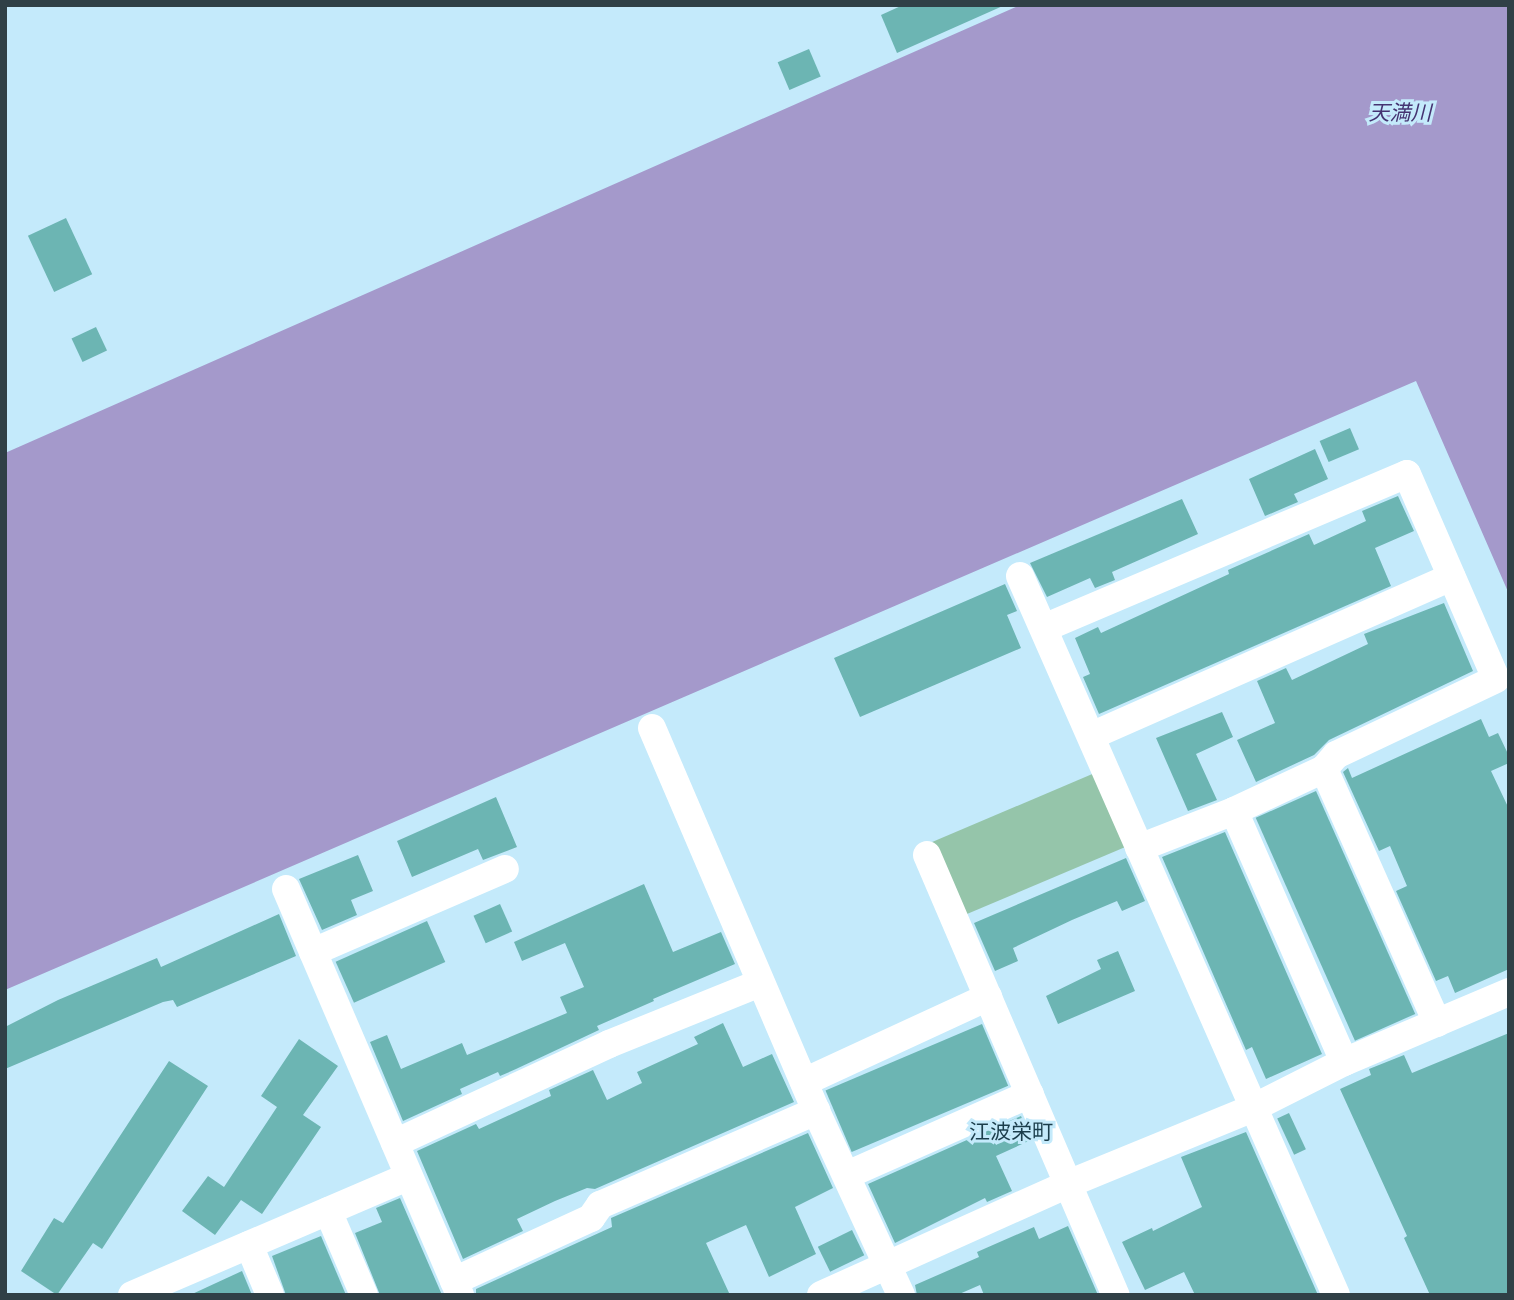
<!DOCTYPE html>
<html>
<head>
<meta charset="utf-8">
<style>
	body { margin:0 }
	#map { position:relative; width:1514px; height:1300px; overflow:hidden; background:#c4eafb; font-family:"Nunito Sans","Noto Sans JP",sans-serif }
	div>[style] { position:absolute }
	[style*='--x'] { left:calc(var(--x)*1px); top:calc(var(--y)*1px); width:calc(var(--w)*1px); rotate:calc(var(--a)*1deg) }
	.green>* { inset:0; background:#95c5aa; transform-origin:0 0 }
	.water>* { inset:0; background:#a499cb }
	.building>* { inset:0; background:#6cb5b3; transform-origin:0 0 }
	.street>* { height:28px; margin:-14px; padding:0 14px; transform-origin:14px; border-radius:14px; background:#fff }
	span { translate:-50% -50%; white-space:nowrap; text-align:center; line-height:1.15; -webkit-text-stroke:6px #c4eafb; paint-order:stroke }
	.water-label { font-size:21px; color:#453371; font-style:italic }
	.neighbourhood-label { font-size:21px; color:#1b3d4b }
	.frame { position:absolute; inset:0; border:7px solid #304046; pointer-events:none }
</style>
</head>
<body>
<div id="map">
	<div class="green">
		<div style="left:1097px;top:772px;width:80px;height:181px;rotate:67deg"></div>
	</div>
	<div class="water">
		<div style="clip-path:polygon(1020px 5px,1509px 5px,1509px 594px,1416px 381px,5px 990px,5px 453px)"></div>
	</div>
	<div class="building">
		<div style="clip-path:polygon(903px 5px,1005px 5px,897px 53px,881px 15px)"></div>
		<div style="left:809px;top:49px;width:30px;height:34px;rotate:67deg"></div>
		<div style="left:66px;top:218px;width:62px;height:42px;rotate:65deg"></div>
		<div style="left:96px;top:327px;width:26px;height:27px;rotate:65deg"></div>
		<div style="left:1350px;top:428px;width:23px;height:33px;rotate:67deg"></div>
		<div style="clip-path:polygon(1315px 449px,1328px 479px,1294px 494px,1298px 502px,1265px 516px,1249px 479px)"></div>
		<div style="clip-path:polygon(1398px 496px,1414px 531px,1375px 548px,1391px 586px,1099px 714px,1083px 677px,1090px 674px,1075px 638px,1098px 627px,1101px 633px,1229px 574px,1228px 570px,1309px 534px,1314px 545px,1366px 521px,1362px 511px)"></div>
		<div style="clip-path:polygon(1182px 499px,1198px 534px,1112px 572px,1115px 580px,1095px 588px,1090px 578px,1047px 597px,1030px 563px)"></div>
		<div style="clip-path:polygon(1005px 584px,1017px 611px,1007px 615px,1021px 648px,860px 717px,834px 658px)"></div>
		<div style="clip-path:polygon(1444px 603px,1473px 671px,1329px 740px,1314px 755px,1256px 782px,1237px 740px,1275px 723px,1257px 681px,1286px 668px,1292px 680px,1368px 644px,1364px 634px)"></div>
		<div style="clip-path:polygon(1222px 712px,1233px 737px,1196px 754px,1217px 800px,1188px 811px,1156px 738px)"></div>
		<div style="clip-path:polygon(1481px 719px,1489px 737px,1498px 733px,1509px 756px,1509px 763px,1491px 771px,1509px 809px,1509px 969px,1455px 993px,1448px 976px,1436px 981px,1396px 891px,1407px 886px,1390px 846px,1379px 851px,1343px 772px,1348px 768px,1352px 778px)"></div>
		<div style="left:1316px;top:791px;width:244px;height:66px;rotate:66deg"></div>
		<div style="clip-path:polygon(496px 797px,517px 847px,483px 860px,478px 849px,412px 877px,397px 841px)"></div>
		<div style="clip-path:polygon(1225px 832px,1322px 1054px,1266px 1079px,1252px 1047px,1246px 1050px,1162px 857px)"></div>
		<div style="clip-path:polygon(358px 855px,373px 891px,351px 900px,357px 915px,322px 930px,299px 879px)"></div>
		<div style="clip-path:polygon(1126px 858px,1145px 901px,1122px 911px,1117px 901px,1072px 920px,1013px 948px,1018px 961px,995px 971px,974px 923px)"></div>
		<div style="clip-path:polygon(644px 884px,673px 952px,721px 932px,735px 964px,653px 999px,654px 1001px,597px 1026px,599px 1030px,516px 1069px,500px 1076px,498px 1072px,460px 1089px,462px 1094px,403px 1121px,370px 1042px,387px 1035px,401px 1069px,462px 1043px,467px 1055px,567px 1013px,560px 997px,584px 987px,565px 943px,522px 961px,514px 942px)"></div>
		<div style="left:500px;top:904px;width:30px;height:29px;rotate:66deg"></div>
		<div style="clip-path:polygon(279px 914px,296px 956px,177px 1007px,173px 1000px,163px 1002px,5px 1069px,5px 1027px,58px 1000px,157px 958px,161px 967px)"></div>
		<div style="left:427px;top:921px;width:45px;height:100px;rotate:66deg"></div>
		<div style="clip-path:polygon(1118px 951px,1135px 991px,1058px 1024px,1046px 996px,1101px 969px,1097px 960px)"></div>
		<div style="clip-path:polygon(723px 1023px,743px 1067px,772px 1054px,794px 1102px,595px 1189px,587px 1188px,555px 1201px,517px 1219px,523px 1231px,463px 1259px,417px 1151px,476px 1124px,479px 1129px,551px 1096px,549px 1090px,593px 1070px,607px 1100px,642px 1083px,637px 1072px,698px 1044px,694px 1037px)"></div>
		<div style="left:982px;top:1024px;width:67px;height:170px;rotate:67deg"></div>
		<div style="clip-path:polygon(1509px 1033px,1509px 1295px,1430px 1295px,1404px 1238px,1407px 1236px,1340px 1089px,1371px 1075px,1369px 1069px,1404px 1055px,1412px 1073px)"></div>
		<div style="clip-path:polygon(299px 1039px,338px 1066px,303px 1115px,321px 1127px,262px 1214px,241px 1200px,215px 1235px,182px 1211px,208px 1176px,224px 1187px,277px 1107px,261px 1096px)"></div>
		<div style="clip-path:polygon(169px 1061px,208px 1086px,102px 1249px,93px 1243px,57px 1295px,21px 1271px,54px 1218px,63px 1223px)"></div>
		<div style="left:1289px;top:1113px;width:40px;height:13px;rotate:65deg"></div>
		<div style="clip-path:polygon(1021px 1116px,1031px 1140px,996px 1156px,1012px 1191px,987px 1202px,985px 1198px,895px 1243px,868px 1184px)"></div>
		<div style="clip-path:polygon(1246px 1132px,1318px 1295px,1195px 1295px,1184px 1272px,1145px 1290px,1122px 1242px,1152px 1228px,1153px 1231px,1202px 1207px,1181px 1157px)"></div>
		<div style="clip-path:polygon(808px 1133px,833px 1188px,795px 1207px,816px 1254px,769px 1277px,746px 1225px,706px 1243px,730px 1295px,476px 1295px,476px 1289px,612px 1227px,611px 1218px)"></div>
		<div style="clip-path:polygon(400px 1198px,442px 1295px,380px 1295px,355px 1233px,382px 1222px,376px 1208px)"></div>
		<div style="clip-path:polygon(1068px 1226px,1098px 1295px,984px 1295px,980px 1285px,957px 1295px,917px 1295px,915px 1285px,979px 1257px,977px 1252px,1002px 1241px,1034px 1227px,1039px 1239px)"></div>
		<div style="left:852px;top:1230px;width:28px;height:38px;rotate:64deg"></div>
		<div style="clip-path:polygon(321px 1236px,346px 1295px,286px 1295px,272px 1256px)"></div>
		<div style="clip-path:polygon(242px 1271px,252px 1295px,190px 1295px)"></div>
	</div>
	<div class="street">
		<div style="--x:1020;--y:576;--w:785;--a:66.27"></div>
		<div style="--x:1044;--y:628;--w:394;--a:-23"></div>
		<div style="--x:1407;--y:474;--w:223;--a:66.5"></div>
		<div style="--x:1496;--y:679;--w:177;--a:154.6"></div>
		<div style="--x:1336;--y:755;--w:18;--a:131"></div>
		<div style="--x:652;--y:728;--w:417;--a:66.8"></div>
		<div style="--x:816;--y:1111;--w:203;--a:65.2"></div>
		<div style="--x:1091;--y:736;--w:394;--a:-23.8"></div>
		<div style="--x:1234;--y:811;--w:274;--a:66.3"></div>
		<div style="--x:1139;--y:848;--w:102;--a:-21.3"></div>
		<div style="--x:1234;--y:811;--w:99;--a:-25"></div>
		<div style="--x:1324;--y:769;--w:278;--a:66"></div>
		<div style="--x:927;--y:855;--w:479;--a:66.8"></div>
		<div style="--x:286;--y:889;--w:442;--a:66.8"></div>
		<div style="--x:313;--y:952;--w:209;--a:-23.4"></div>
		<div style="--x:804;--y:1082;--w:203;--a:-24.8"></div>
		<div style="--x:395;--y:1143;--w:236;--a:-24.8"></div>
		<div style="--x:609;--y:1044;--w:163;--a:-22"></div>
		<div style="--x:847;--y:1175;--w:200;--a:-23.9"></div>
		<div style="--x:328;--y:1211;--w:91;--a:66.8"></div>
		<div style="--x:249;--y:1245;--w:54;--a:67.2"></div>
		<div style="--x:454;--y:1281;--w:151;--a:-24.7"></div>
		<div style="--x:591;--y:1218;--w:16;--a:-55"></div>
		<div style="--x:600;--y:1205;--w:236;--a:-23.5"></div>
		<div style="--x:132;--y:1295;--w:301;--a:-23.2"></div>
		<div style="--x:821;--y:1295;--w:271;--a:-24.2"></div>
		<div style="--x:1068;--y:1184;--w:200;--a:-22.3"></div>
		<div style="--x:1253;--y:1108;--w:102;--a:-26.8"></div>
		<div style="--x:1344;--y:1062;--w:179;--a:-23"></div>
	</div>
	<div class="water-label">
		<span style="left:1400px;top:113px">天満川</span>
	</div>
	<div class="neighbourhood-label">
		<span style="left:1011px;top:1132px">江波栄町</span>
	</div>
	<div class="frame"></div>
</div>
</body>
</html>
